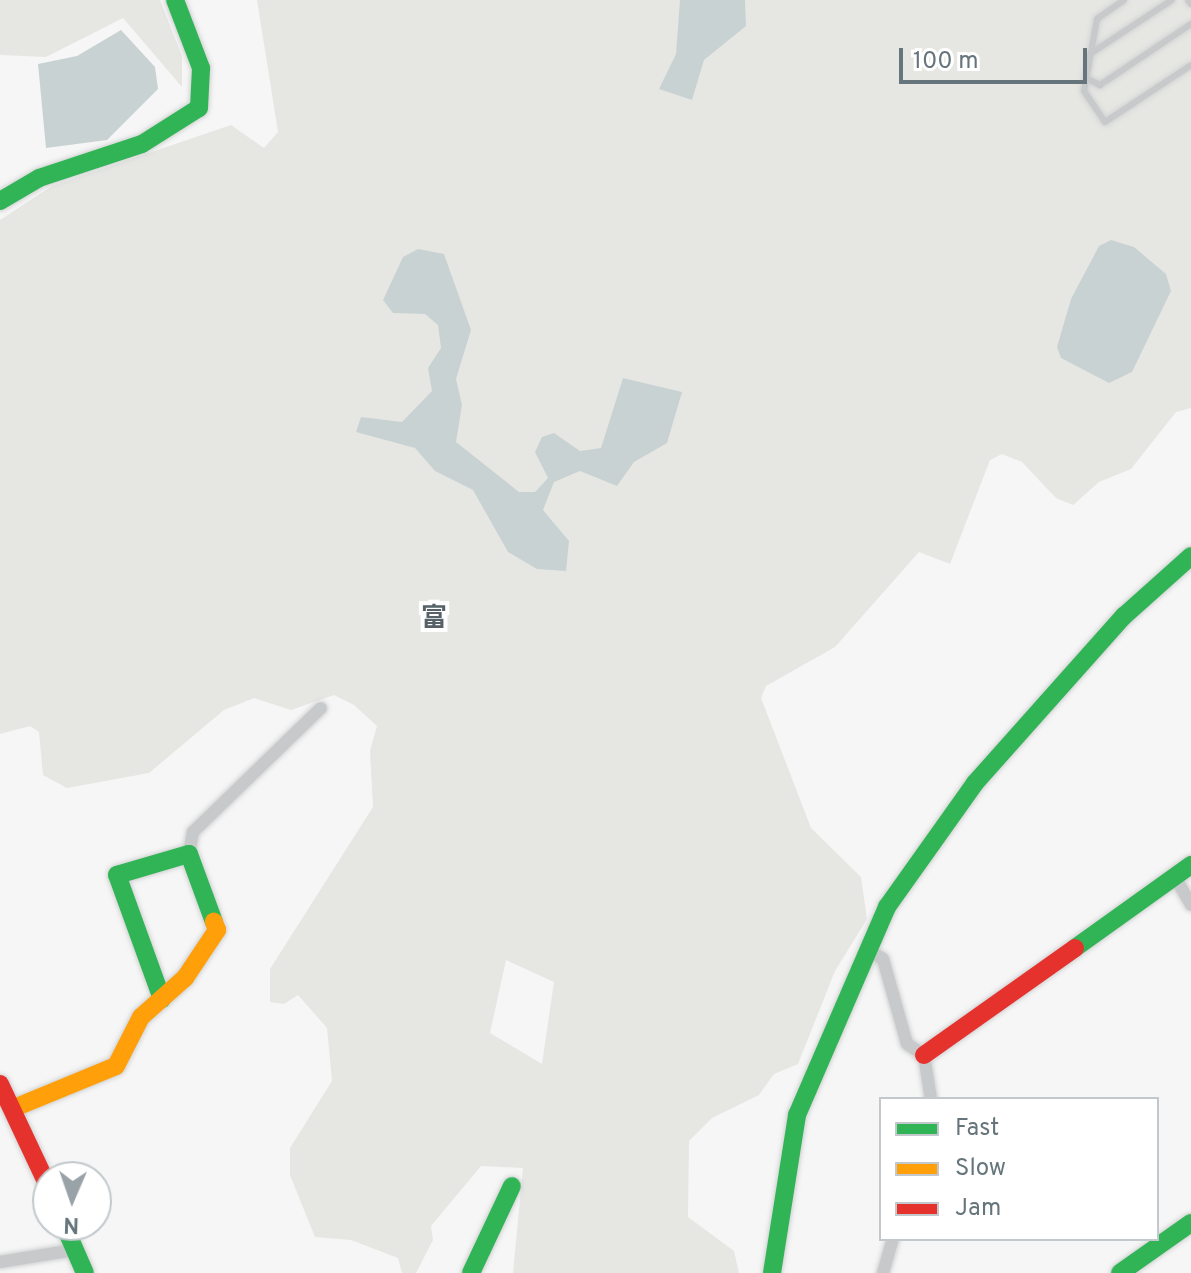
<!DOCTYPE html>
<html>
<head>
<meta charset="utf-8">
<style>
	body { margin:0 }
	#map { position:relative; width:1191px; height:1273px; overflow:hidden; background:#f6f6f6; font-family:Overpass,"Noto Sans JP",sans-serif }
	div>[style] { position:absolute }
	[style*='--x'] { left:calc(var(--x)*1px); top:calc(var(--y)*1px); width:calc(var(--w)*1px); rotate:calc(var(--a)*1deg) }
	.green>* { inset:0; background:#e6e7e3 }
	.water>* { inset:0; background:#c9d2d3 }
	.roads { filter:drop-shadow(0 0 2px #d1d2d3) drop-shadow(0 0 2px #d1d2d3) }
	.lane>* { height:6px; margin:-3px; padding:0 3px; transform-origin:3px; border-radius:3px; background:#c7c9ca }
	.street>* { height:12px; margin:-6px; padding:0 6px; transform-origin:6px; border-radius:6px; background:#c7c9ca }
	.fast>* { height:18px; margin:-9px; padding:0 9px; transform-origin:9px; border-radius:9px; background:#30b455 }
	.slow>* { height:18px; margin:-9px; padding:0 9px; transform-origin:9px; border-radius:9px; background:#ff9f0a }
	.jam>* { height:18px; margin:-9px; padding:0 9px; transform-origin:9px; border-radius:9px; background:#e5322d }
	span { translate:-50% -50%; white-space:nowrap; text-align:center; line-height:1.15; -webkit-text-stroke:8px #fff; paint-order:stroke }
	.quarter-label { font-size:26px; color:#576268; font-weight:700 }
	.legend { position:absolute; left:879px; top:1097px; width:280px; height:144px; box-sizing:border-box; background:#fff; border:2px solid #c2c8cb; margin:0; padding:10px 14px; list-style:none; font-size:24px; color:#66757c }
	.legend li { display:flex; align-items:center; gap:16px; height:40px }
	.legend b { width:40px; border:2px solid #c2c8cb }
	.north { position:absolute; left:32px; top:1161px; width:80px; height:80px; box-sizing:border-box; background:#fff; border:2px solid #c2c8cb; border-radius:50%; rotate:182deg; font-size:22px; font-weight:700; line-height:32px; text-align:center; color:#66757c }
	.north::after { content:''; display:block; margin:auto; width:28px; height:36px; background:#98a2a7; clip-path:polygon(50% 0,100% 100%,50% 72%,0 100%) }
	.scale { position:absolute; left:899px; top:48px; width:188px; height:36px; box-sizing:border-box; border:4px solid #66757c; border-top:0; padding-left:10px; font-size:24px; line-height:28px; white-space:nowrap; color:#66757c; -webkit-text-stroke:6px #fff; paint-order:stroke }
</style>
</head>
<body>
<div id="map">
	<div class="green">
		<div style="clip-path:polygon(0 0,160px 0,182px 56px,182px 87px,123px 18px,46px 57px,0 55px)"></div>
		<div style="clip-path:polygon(evenodd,257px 0,1191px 0,1191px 408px,1176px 412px,1131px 469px,1099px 482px,1073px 505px,1056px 498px,1022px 462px,1002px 454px,990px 460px,950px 564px,919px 552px,835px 647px,766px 686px,761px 698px,811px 828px,861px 877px,867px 919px,835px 971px,798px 1064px,774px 1074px,759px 1095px,712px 1118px,689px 1141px,688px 1217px,734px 1251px,739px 1273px,513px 1273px,523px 1168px,481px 1166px,431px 1226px,433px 1240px,416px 1273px,402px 1273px,398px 1258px,351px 1240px,315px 1237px,290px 1175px,290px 1148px,332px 1081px,327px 1028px,298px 995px,284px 1004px,270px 1002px,270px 969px,373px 807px,370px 751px,377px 726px,354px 705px,334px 695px,291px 710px,254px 698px,224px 710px,149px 773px,67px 788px,43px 775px,39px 732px,30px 726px,0 734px,0 220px,52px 186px,231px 125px,264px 148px,278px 132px,257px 0,506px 960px,554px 982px,542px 1064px,490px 1033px,506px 960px)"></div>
	</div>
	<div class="water">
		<div style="clip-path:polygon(680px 0,745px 0,746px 26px,704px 60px,692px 100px,659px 89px,676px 54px)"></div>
		<div style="clip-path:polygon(121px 30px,155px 67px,158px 89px,107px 140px,46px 148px,38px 64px,77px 56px)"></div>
		<div style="clip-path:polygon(1111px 240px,1134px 247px,1166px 274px,1171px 291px,1132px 372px,1109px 383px,1061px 358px,1057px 347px,1071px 299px,1099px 246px)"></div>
		<div style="clip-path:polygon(418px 249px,444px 254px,471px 330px,456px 379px,462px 405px,456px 442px,519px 492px,535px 492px,548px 478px,535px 452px,542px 437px,554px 433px,580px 451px,601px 448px,623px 378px,682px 392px,667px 443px,634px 462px,617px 486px,580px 471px,554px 482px,543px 510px,569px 541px,566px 571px,537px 569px,508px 552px,473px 490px,435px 471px,415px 448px,356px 432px,361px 417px,402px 422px,432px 391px,428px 368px,441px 348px,438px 325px,425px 314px,393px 313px,383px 300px,403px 257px)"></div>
	</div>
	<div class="roads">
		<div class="lane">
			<div style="--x:1124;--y:0;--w:33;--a:145"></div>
			<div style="--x:1097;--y:19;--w:73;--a:100.2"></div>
			<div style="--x:1084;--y:91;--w:37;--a:56"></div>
			<div style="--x:1105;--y:122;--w:103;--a:-33.5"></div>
			<div style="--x:1188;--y:0;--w:5;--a:53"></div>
			<div style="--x:1090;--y:54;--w:98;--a:-33.4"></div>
			<div style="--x:1086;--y:78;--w:16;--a:27"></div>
			<div style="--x:1100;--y:85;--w:110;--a:-33.8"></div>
		</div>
		<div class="street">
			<div style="--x:189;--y:854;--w:22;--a:-80"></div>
			<div style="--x:193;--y:832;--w:178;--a:-44.1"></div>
			<div style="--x:1175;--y:877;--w:32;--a:60"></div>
			<div style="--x:868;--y:950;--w:17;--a:31"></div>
			<div style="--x:883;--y:959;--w:88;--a:74.2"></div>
			<div style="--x:907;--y:1044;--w:20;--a:33"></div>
			<div style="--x:924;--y:1055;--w:45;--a:81"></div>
			<div style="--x:0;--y:1262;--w:75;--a:-9.2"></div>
			<div style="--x:883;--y:1273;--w:35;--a:-74"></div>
		</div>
		<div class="fast">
			<div style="--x:0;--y:201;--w:45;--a:-30.5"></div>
			<div style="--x:39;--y:178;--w:108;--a:-18.3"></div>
			<div style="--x:142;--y:144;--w:67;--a:-32.3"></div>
			<div style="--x:199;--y:108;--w:40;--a:-87.1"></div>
			<div style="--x:201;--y:68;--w:73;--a:-110.9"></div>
			<div style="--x:1075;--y:948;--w:143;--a:-35.6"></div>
			<div style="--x:162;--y:999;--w:132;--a:-109.9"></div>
			<div style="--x:117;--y:875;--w:75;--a:-16.3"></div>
			<div style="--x:189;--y:854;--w:72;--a:69.8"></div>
			<div style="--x:64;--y:1225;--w:52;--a:66.4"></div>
			<div style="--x:471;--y:1273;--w:96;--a:-64.8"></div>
			<div style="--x:772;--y:1273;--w:160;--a:-81"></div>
			<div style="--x:797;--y:1115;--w:227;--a:-66.6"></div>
			<div style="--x:887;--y:907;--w:152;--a:-54.6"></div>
			<div style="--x:975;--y:783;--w:224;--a:-48.3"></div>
			<div style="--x:1124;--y:616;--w:90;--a:-41.8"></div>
			<div style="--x:1120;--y:1273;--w:87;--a:-35.2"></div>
		</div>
		<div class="slow">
			<div style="--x:14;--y:1108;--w:110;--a:-22.4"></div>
			<div style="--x:116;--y:1066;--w:55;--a:-63"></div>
			<div style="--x:141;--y:1017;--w:59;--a:-41.6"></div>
			<div style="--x:185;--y:978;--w:58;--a:-56.3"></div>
			<div style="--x:217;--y:930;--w:9;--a:-111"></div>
		</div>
		<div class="jam">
			<div style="--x:924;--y:1055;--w:185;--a:-35.3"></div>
			<div style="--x:0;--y:1084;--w:113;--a:64.8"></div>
		</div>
	</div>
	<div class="quarter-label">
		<span style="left:434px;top:620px">富</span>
	</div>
	<ul class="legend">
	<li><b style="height:10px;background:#30b455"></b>Fast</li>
	<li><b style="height:10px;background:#ff9f0a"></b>Slow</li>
	<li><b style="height:10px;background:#e5322d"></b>Jam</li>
	</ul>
	<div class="north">N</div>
	<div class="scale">100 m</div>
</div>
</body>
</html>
